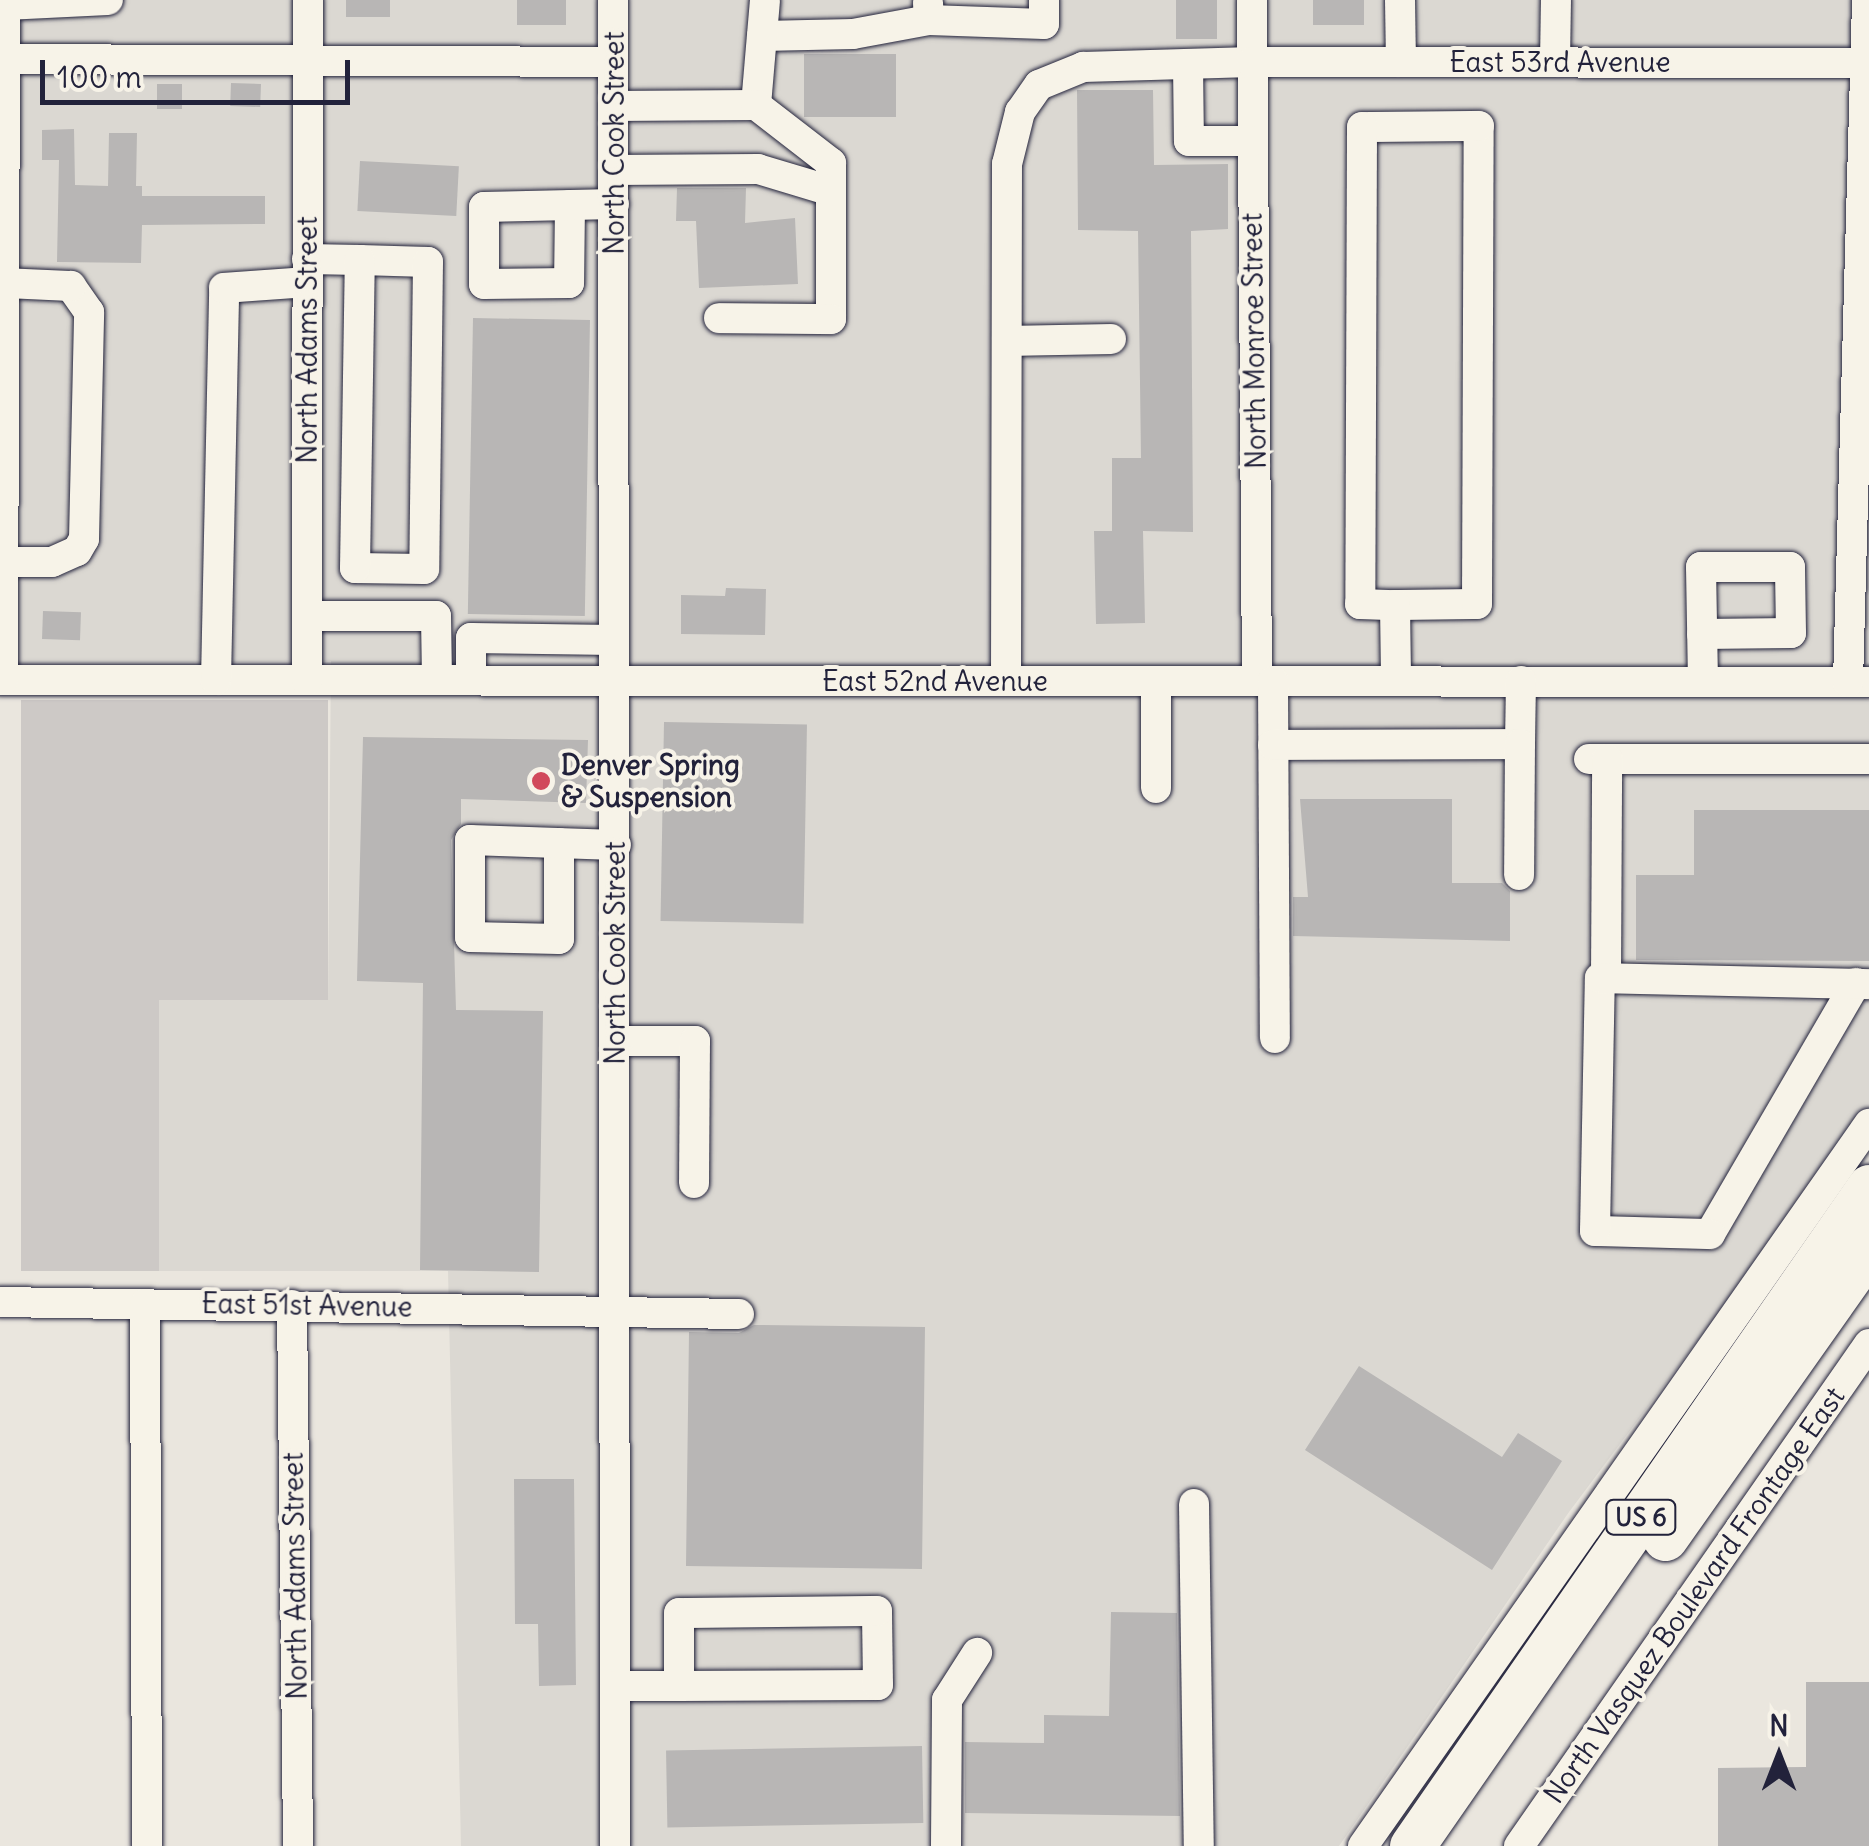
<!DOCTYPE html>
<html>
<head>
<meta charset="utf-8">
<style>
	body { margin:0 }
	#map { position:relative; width:1869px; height:1846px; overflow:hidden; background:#eae6de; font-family:Delius,sans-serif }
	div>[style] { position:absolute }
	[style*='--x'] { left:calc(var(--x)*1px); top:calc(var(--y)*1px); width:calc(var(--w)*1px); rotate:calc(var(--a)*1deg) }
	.built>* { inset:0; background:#dbd8d2 }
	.green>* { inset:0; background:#cdc9c6 }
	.building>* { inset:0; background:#b8b6b5; transform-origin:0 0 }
	.roads { filter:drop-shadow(0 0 2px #22223b) drop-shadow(0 0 2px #22223b) }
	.minor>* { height:30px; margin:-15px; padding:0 15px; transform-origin:15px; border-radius:15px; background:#f7f3e8 }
	.highway>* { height:45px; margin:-22.5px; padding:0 22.5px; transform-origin:22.5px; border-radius:22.5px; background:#f7f3e8 }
	.dots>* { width:28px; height:28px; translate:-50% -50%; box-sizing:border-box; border:5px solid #f7f3e8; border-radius:50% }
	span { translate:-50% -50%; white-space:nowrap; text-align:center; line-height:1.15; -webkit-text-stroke:8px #f7f3e8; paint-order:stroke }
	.shield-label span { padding:2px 8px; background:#f7f3e8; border:2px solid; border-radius:8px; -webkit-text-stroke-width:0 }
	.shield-label { font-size:25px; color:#22223b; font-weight:700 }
	.street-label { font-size:28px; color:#22223b }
	.poi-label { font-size:28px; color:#22223b; font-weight:700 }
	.left { translate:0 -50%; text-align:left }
	.north { position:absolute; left:1729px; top:1706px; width:100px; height:100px; -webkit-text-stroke:8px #f7f3e8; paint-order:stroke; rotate:0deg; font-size:28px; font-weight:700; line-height:40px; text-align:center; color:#22223b }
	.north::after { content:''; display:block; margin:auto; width:35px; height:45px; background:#22223b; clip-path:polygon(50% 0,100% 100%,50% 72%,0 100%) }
	.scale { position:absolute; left:40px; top:60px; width:310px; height:45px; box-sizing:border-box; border:5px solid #22223b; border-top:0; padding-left:12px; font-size:30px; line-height:35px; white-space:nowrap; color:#22223b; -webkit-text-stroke:8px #f7f3e8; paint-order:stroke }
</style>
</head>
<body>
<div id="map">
	<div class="built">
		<div style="clip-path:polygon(0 0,1869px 0,1869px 1112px,1569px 1512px,1339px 1846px,461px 1846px,448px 1271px,159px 1271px,159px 1000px,328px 999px,331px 661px,0 664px)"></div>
	</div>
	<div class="green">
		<div style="clip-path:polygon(21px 700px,328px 700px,328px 1000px,159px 1000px,159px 1271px,21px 1271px)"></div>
	</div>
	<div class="building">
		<div style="left:346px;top:0;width:44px;height:17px"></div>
		<div style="left:517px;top:0;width:49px;height:25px"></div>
		<div style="left:1176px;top:0;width:41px;height:39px"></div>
		<div style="left:1313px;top:0;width:51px;height:25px"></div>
		<div style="left:804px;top:54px;width:92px;height:63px"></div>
		<div style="left:231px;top:83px;width:30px;height:23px;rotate:2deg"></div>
		<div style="left:157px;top:84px;width:25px;height:25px"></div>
		<div style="clip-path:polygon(1077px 90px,1153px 90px,1154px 165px,1228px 164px,1228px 229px,1191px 231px,1193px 532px,1143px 531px,1145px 623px,1096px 624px,1094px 531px,1112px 531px,1112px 458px,1141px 458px,1138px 231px,1078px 230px)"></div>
		<div style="clip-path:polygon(74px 129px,75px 185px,108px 186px,109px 133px,137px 133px,136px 186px,142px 186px,142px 196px,265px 196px,265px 224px,142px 225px,141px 263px,57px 262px,59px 160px,42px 160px,42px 130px)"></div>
		<div style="left:360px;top:161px;width:99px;height:50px;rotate:3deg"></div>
		<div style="clip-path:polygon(677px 188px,746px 188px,745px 223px,795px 218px,798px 284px,699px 288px,696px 221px,676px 221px)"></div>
		<div style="left:473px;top:318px;width:117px;height:296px;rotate:1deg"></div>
		<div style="clip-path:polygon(726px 588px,766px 589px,765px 635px,681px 634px,681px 595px,725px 596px)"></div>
		<div style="left:43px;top:611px;width:38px;height:28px;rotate:2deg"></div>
		<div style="left:664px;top:722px;width:143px;height:199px;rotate:1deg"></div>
		<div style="clip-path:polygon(363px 737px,588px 740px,586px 803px,461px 799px,461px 824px,451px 840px,456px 1010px,543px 1011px,539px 1272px,420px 1270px,423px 983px,357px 981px)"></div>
		<div style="clip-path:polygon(1300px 799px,1452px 799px,1452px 883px,1502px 883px,1510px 891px,1510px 941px,1293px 936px,1293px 897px,1308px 897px)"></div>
		<div style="clip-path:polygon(1694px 810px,1869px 810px,1869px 961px,1636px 960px,1636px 875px,1694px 875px)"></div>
		<div style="clip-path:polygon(754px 1325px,925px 1327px,922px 1569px,686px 1566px,689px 1332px,739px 1333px)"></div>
		<div style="clip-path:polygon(1359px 1366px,1502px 1457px,1518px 1433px,1562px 1461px,1492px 1570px,1305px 1450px)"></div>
		<div style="clip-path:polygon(514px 1479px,574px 1479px,576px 1685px,539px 1686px,538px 1624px,515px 1624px)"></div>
		<div style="clip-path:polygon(1111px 1612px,1177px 1613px,1180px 1816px,965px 1813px,965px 1742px,1044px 1743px,1044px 1715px,1109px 1716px)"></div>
		<div style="clip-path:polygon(1806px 1682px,1869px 1682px,1869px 1846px,1718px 1846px,1718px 1768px,1806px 1767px)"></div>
		<div style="left:922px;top:1746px;width:77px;height:256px;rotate:89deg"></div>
	</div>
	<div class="roads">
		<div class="minor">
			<div style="--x:613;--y:0;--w:1846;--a:89.94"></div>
			<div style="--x:1252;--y:0;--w:681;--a:89.58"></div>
			<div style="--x:1400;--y:0;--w:62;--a:89.1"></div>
			<div style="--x:928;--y:3;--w:17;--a:87"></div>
			<div style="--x:929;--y:20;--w:115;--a:2"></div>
			<div style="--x:1044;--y:24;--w:24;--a:-90"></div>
			<div style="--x:5;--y:5;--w:103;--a:-2.8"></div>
			<div style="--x:762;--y:36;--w:91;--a:-1.3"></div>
			<div style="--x:853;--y:34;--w:77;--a:-10.4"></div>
			<div style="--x:8;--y:59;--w:605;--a:0.28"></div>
			<div style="--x:1555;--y:62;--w:62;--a:-89.1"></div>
			<div style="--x:1188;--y:64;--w:77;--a:89.3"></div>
			<div style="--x:1189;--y:141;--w:63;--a:0"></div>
			<div style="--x:756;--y:105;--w:105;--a:-85.1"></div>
			<div style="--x:613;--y:106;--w:143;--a:-0.4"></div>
			<div style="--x:756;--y:105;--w:95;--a:37.7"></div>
			<div style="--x:831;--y:163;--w:156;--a:90"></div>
			<div style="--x:831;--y:319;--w:112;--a:-179.5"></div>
			<div style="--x:613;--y:170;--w:145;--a:-0.4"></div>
			<div style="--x:758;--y:169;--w:76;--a:16.8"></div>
			<div style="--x:570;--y:205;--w:78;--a:90.7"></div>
			<div style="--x:569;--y:283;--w:85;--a:179.3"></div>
			<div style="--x:484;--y:284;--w:77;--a:-90"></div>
			<div style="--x:484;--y:207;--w:130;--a:-1.3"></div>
			<div style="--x:307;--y:259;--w:53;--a:1.1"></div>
			<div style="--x:360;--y:260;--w:68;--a:1.7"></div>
			<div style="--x:428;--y:262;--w:307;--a:90.7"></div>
			<div style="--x:424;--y:569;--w:69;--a:-179.2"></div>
			<div style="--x:355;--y:568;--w:308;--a:-89.1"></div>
			<div style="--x:1007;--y:341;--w:104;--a:-1.1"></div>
			<div style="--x:4;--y:562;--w:48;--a:0"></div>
			<div style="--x:52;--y:562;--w:27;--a:-24"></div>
			<div style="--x:77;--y:551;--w:14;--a:-60"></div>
			<div style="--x:84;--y:539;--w:227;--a:-88.7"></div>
			<div style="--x:89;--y:312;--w:32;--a:-125"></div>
			<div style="--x:71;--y:286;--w:65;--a:-177.4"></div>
			<div style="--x:1395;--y:605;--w:82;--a:-0.7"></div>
			<div style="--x:1477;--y:604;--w:478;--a:-89.8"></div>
			<div style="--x:1479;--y:126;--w:117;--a:179.5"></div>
			<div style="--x:1362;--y:127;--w:477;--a:90.2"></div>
			<div style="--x:1360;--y:604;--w:35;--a:2"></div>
			<div style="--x:1395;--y:605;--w:76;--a:89.2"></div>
			<div style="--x:307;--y:616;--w:129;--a:0"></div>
			<div style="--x:436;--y:616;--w:64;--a:89.1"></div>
			<div style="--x:1702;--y:634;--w:89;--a:-0.6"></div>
			<div style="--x:1791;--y:633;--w:66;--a:-90.9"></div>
			<div style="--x:1790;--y:567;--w:89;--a:180"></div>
			<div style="--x:1701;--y:567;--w:114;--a:89"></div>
			<div style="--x:0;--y:680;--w:1869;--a:0.06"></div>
			<div style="--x:3;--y:680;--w:680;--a:-89.83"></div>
			<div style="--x:216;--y:680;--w:392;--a:-88.8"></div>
			<div style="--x:224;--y:288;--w:83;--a:-4.1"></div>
			<div style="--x:307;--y:680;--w:680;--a:-89.92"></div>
			<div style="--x:471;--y:680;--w:42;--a:-90"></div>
			<div style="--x:471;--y:638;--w:143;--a:0.8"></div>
			<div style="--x:1006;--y:681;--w:517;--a:-89.89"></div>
			<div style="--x:1007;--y:164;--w:54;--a:-76"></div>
			<div style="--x:1020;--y:112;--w:33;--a:-55"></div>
			<div style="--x:1039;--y:85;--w:48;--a:-22.2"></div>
			<div style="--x:1083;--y:67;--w:169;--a:-1.7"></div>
			<div style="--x:1252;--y:62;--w:617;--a:0.09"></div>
			<div style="--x:1156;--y:681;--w:107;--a:90"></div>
			<div style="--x:1273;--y:681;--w:357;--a:89.7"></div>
			<div style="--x:1848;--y:682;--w:682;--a:-88.4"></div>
			<div style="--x:1520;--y:744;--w:63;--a:-89.1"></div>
			<div style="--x:1273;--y:745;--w:247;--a:-0.2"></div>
			<div style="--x:1520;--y:744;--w:131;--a:90.4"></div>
			<div style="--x:1589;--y:759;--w:280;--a:0"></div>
			<div style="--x:559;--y:843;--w:96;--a:90"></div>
			<div style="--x:559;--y:939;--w:89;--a:-178.7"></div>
			<div style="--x:470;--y:937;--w:97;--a:-90"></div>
			<div style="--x:470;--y:840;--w:146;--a:2"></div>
			<div style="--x:1606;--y:979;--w:220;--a:-89.7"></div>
			<div style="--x:1856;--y:983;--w:290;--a:120.2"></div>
			<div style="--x:1710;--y:1234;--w:115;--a:-178.5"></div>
			<div style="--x:1595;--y:1231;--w:253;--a:-88.9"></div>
			<div style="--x:1600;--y:978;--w:269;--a:1.3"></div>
			<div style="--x:614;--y:1041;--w:81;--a:0"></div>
			<div style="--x:695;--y:1041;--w:142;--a:90.4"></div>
			<div style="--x:0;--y:1302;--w:739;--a:0.93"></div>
			<div style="--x:145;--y:1304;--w:542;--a:89.79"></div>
			<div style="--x:292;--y:1305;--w:541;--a:89.36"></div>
			<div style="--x:1194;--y:1504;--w:342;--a:89.2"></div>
			<div style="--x:615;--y:1686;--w:64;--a:0"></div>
			<div style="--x:679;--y:1686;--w:199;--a:-0.3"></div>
			<div style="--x:878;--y:1685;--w:74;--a:-90.8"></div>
			<div style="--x:877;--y:1611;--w:198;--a:179.4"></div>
			<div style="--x:679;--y:1613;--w:73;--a:90"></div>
			<div style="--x:946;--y:1846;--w:146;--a:-89.6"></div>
			<div style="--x:947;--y:1700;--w:56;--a:-57.4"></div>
			<div style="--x:1363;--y:1846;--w:882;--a:-54.98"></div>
			<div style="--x:1519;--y:1846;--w:612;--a:-55.12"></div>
		</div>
		<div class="highway">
			<div style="--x:1665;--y:1538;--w:354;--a:-54.8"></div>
			<div style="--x:1412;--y:1846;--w:802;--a:-55.26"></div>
		</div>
	</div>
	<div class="dots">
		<div style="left:541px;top:781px;background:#d1495b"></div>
	</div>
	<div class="shield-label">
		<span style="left:1641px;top:1517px">US 6</span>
	</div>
	<div class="street-label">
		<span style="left:1560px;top:62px">East 53rd Avenue</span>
		<span style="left:614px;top:143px;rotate:-90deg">North Cook Street</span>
		<span style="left:307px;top:340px;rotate:-90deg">North Adams Street</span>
		<span style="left:1254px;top:341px;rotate:-91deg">North Monroe Street</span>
		<span style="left:935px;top:681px">East 52nd Avenue</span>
		<span style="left:615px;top:953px;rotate:-90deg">North Cook Street</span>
		<span style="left:307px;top:1305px;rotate:1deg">East 51st Avenue</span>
		<span style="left:295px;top:1576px;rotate:-91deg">North Adams Street</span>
		<span style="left:1694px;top:1595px;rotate:-55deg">North Vasquez Boulevard Frontage East</span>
	</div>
	<div class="poi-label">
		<span class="left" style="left:561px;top:781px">Denver Spring<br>&amp; Suspension</span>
	</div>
	<div class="north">N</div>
	<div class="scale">100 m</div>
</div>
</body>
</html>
